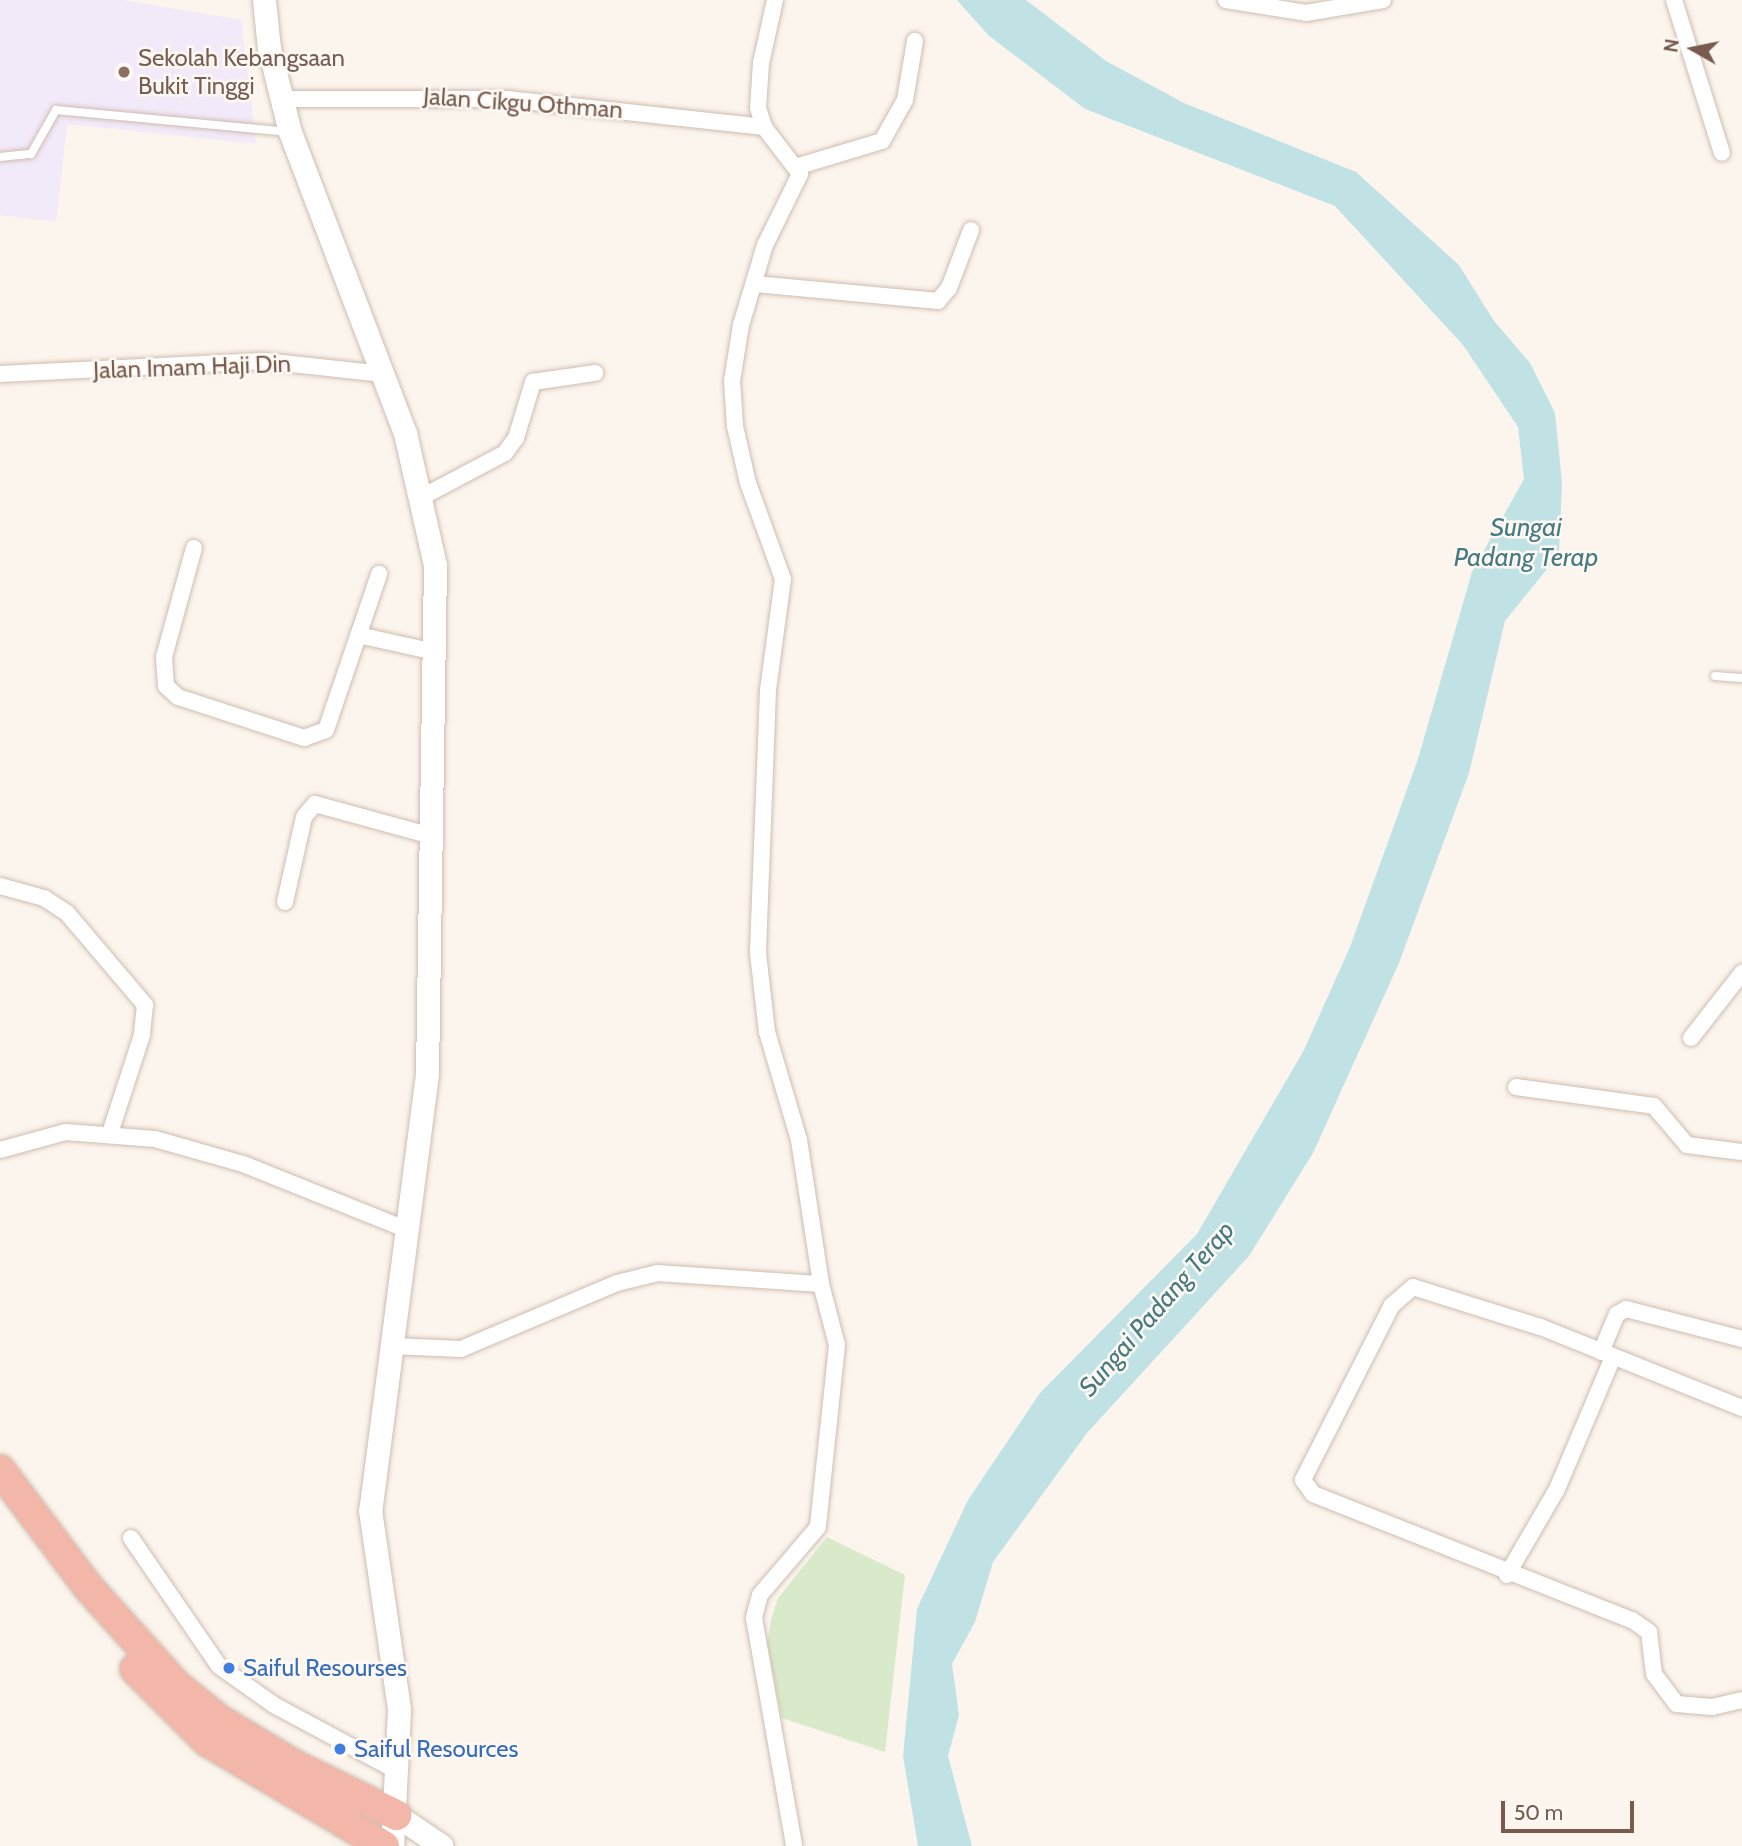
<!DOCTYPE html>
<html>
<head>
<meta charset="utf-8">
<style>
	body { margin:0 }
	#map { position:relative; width:1742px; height:1846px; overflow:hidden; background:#fcf5ed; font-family:Cabin,sans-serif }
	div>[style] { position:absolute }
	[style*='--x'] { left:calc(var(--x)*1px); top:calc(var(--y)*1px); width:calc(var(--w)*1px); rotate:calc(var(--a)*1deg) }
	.education>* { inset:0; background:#f2e9f9 }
	.green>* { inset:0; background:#d9eacb }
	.water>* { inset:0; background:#c1e2e5 }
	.roads { filter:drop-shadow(0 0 2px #cebdb1) drop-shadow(0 0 2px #cebdb1) }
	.lane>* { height:8px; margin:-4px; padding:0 4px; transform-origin:4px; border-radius:4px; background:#fff }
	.street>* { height:16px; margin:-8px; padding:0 8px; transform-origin:8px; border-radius:8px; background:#fff }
	.secondary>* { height:23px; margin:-11.5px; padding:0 11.5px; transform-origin:11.5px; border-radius:11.5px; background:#fff }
	.highway>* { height:30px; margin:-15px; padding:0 15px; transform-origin:15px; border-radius:15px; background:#f2b7a8 }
	.dots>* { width:19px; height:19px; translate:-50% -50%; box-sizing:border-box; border:4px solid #fef9f3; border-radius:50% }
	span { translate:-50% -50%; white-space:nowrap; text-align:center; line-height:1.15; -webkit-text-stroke:5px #fef9f3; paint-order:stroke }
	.education-label { font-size:24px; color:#785e54 }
	.left { translate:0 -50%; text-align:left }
	.street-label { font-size:24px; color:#775b4f }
	.shop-label { font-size:24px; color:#366cbe }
	.water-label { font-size:26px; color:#477b82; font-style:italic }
	.north { position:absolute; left:1658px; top:14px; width:70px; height:70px; -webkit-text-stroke:5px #fef9f3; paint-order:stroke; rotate:279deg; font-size:19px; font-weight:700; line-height:28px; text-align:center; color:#775b4f }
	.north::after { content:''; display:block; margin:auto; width:24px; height:32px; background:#775b4f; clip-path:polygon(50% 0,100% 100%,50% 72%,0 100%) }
	.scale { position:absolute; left:1501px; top:1801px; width:133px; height:32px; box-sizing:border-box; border:4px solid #775b4f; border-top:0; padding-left:9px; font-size:21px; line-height:24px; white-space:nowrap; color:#775b4f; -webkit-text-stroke:5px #fef9f3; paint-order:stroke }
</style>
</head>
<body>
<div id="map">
	<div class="education">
		<div style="clip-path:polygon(0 0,124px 0,241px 20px,256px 144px,67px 124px,56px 222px,0 215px)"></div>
	</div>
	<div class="green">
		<div style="clip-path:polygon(827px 1537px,905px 1575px,885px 1752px,782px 1718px,767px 1644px,771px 1620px,778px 1598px)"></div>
	</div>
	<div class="water">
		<div style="clip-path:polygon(957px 0,1026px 0,1106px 61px,1184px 103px,1356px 172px,1459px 265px,1494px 321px,1530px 363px,1555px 413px,1562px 482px,1559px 554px,1505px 621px,1469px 773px,1399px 963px,1313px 1153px,1249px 1256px,1087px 1433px,993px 1562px,975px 1622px,952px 1664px,959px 1715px,948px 1756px,972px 1846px,918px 1846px,903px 1756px,917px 1609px,968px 1500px,1040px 1393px,1197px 1234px,1304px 1050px,1350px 947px,1418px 759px,1472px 572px,1524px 479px,1518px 427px,1463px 345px,1335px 206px,1085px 109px,988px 35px)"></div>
	</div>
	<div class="roads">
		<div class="lane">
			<div style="--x:0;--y:157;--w:31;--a:-6"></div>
			<div style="--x:31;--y:154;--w:51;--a:-60.4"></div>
			<div style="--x:56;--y:110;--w:232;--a:5.4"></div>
			<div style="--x:1715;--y:676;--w:27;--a:4"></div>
		</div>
		<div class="street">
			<div style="--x:775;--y:0;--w:65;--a:102.5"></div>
			<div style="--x:761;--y:63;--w:45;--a:93.8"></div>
			<div style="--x:758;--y:108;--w:20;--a:72"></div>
			<div style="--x:764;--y:127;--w:59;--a:52.5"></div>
			<div style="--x:800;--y:174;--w:79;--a:116.2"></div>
			<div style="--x:765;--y:245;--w:84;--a:106.7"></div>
			<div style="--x:741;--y:325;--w:57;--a:99.1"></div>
			<div style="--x:732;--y:381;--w:45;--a:86.2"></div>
			<div style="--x:735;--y:426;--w:58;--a:77.2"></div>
			<div style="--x:748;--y:483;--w:102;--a:70"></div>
			<div style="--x:783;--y:579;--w:112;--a:97.7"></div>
			<div style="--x:768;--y:690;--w:263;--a:92.2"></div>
			<div style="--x:758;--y:953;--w:80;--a:83.5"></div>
			<div style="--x:767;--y:1032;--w:113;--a:73.5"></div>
			<div style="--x:799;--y:1140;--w:146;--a:81.3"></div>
			<div style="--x:821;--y:1284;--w:63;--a:75.3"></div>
			<div style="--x:837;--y:1345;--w:183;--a:96"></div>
			<div style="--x:818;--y:1527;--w:89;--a:130.5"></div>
			<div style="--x:760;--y:1595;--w:24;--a:105"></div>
			<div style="--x:754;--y:1618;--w:231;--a:80"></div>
			<div style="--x:1226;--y:0;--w:81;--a:9.2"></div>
			<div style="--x:1306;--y:13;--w:78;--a:-9.6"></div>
			<div style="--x:1674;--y:0;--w:160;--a:72.6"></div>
			<div style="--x:282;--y:99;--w:225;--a:0"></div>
			<div style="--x:507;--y:99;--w:259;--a:6.2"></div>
			<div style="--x:799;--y:166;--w:87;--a:-16.8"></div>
			<div style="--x:882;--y:141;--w:47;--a:-60.7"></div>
			<div style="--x:905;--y:100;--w:60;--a:-80.4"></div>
			<div style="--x:755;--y:284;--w:184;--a:5.3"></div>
			<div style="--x:938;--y:301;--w:17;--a:-50"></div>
			<div style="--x:949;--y:288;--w:62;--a:-69.2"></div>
			<div style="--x:0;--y:374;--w:264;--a:-2.8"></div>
			<div style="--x:264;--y:361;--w:120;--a:6.2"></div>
			<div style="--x:422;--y:497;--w:94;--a:-27.9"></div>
			<div style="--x:505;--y:453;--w:19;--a:-54"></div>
			<div style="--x:516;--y:438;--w:59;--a:-73.1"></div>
			<div style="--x:533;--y:382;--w:63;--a:-8.3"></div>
			<div style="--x:194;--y:548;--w:113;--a:105.4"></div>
			<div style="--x:164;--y:657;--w:29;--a:86"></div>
			<div style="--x:166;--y:686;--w:16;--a:43"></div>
			<div style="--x:178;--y:697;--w:133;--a:18"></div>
			<div style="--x:304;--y:738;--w:23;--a:-20"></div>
			<div style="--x:326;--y:730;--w:165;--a:-71.2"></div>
			<div style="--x:358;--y:635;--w:79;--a:12.4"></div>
			<div style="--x:0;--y:886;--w:46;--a:15.3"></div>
			<div style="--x:44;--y:898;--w:27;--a:33"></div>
			<div style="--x:67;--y:913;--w:121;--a:49.7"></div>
			<div style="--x:145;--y:1005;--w:30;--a:96"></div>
			<div style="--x:142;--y:1035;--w:103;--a:108.1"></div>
			<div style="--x:285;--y:902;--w:87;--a:-77.4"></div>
			<div style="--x:304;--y:817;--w:17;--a:-50"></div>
			<div style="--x:315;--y:804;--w:121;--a:15.3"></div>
			<div style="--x:1691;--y:1038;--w:83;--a:-51.9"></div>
			<div style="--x:1516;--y:1087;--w:139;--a:7.8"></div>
			<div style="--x:1654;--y:1106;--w:51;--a:49.8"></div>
			<div style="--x:1687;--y:1145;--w:55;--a:7.3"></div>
			<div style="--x:0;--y:1150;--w:68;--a:-15.3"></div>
			<div style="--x:66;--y:1132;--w:89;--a:4.5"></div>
			<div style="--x:155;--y:1139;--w:91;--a:15.9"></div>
			<div style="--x:243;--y:1164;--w:178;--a:21.8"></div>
			<div style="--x:392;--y:1346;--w:69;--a:2.5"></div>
			<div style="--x:461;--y:1349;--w:169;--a:-22.9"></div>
			<div style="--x:617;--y:1283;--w:42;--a:-13.7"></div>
			<div style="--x:658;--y:1273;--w:163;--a:3.9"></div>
			<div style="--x:1601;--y:1352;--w:41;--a:-67.2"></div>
			<div style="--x:1617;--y:1314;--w:10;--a:-29"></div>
			<div style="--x:1626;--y:1309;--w:120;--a:14.5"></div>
			<div style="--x:1742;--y:1408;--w:218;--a:-158.1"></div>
			<div style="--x:1540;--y:1327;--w:133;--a:-162.5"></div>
			<div style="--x:1413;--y:1287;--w:28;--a:139"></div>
			<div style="--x:1392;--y:1305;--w:196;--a:117"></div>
			<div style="--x:1303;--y:1480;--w:17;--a:54"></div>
			<div style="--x:1313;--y:1494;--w:343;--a:21.6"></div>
			<div style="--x:1632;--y:1620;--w:21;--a:35"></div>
			<div style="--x:1649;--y:1632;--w:42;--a:83.2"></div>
			<div style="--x:1654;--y:1674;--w:38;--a:53"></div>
			<div style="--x:1677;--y:1704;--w:35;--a:5"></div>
			<div style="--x:1712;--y:1707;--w:31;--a:-13"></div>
			<div style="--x:131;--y:1538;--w:155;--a:55.5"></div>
			<div style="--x:219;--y:1666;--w:67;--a:35.3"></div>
			<div style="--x:274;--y:1705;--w:140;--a:28.2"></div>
			<div style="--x:1507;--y:1575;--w:99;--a:-59.8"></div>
			<div style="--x:1557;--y:1489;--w:143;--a:-67"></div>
		</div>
		<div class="secondary">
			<div style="--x:264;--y:0;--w:48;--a:84.1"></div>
			<div style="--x:269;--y:48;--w:87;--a:76"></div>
			<div style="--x:290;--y:132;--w:322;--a:69.1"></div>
			<div style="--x:405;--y:433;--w:135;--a:77.2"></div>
			<div style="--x:435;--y:565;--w:509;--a:90.9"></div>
			<div style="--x:427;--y:1074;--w:440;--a:97.4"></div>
			<div style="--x:370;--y:1510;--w:202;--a:81.7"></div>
			<div style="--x:399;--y:1710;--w:136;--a:92.9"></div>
			<div style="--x:396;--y:1815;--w:55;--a:34"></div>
		</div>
		<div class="highway">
			<div style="--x:0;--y:1470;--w:148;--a:53"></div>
			<div style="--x:89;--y:1588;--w:130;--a:48.1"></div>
			<div style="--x:176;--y:1685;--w:54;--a:39"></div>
			<div style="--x:218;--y:1719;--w:89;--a:31.2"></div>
			<div style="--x:294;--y:1765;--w:114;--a:26.1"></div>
			<div style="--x:135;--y:1669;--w:102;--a:45"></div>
			<div style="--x:207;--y:1741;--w:206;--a:30.7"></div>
		</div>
	</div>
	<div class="dots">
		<div style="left:124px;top:72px;background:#8d6e63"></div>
		<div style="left:229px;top:1668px;background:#3f7fe0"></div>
		<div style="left:340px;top:1749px;background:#3f7fe0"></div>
	</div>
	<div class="education-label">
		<span class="left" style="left:138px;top:72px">Sekolah Kebangsaan<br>Bukit Tinggi</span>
	</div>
	<div class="street-label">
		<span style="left:523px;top:103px;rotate:4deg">Jalan Cikgu Othman</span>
		<span style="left:192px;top:367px;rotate:-2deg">Jalan Imam Haji Din</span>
	</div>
	<div class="shop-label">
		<span class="left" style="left:243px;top:1668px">Saiful Resourses</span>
		<span class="left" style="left:354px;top:1749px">Saiful Resources</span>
	</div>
	<div class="water-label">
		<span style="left:1526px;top:543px">Sungai<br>Padang Terap</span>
		<span style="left:1157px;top:1309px;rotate:-49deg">Sungai Padang Terap</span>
	</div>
	<div class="north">N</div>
	<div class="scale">50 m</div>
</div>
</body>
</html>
